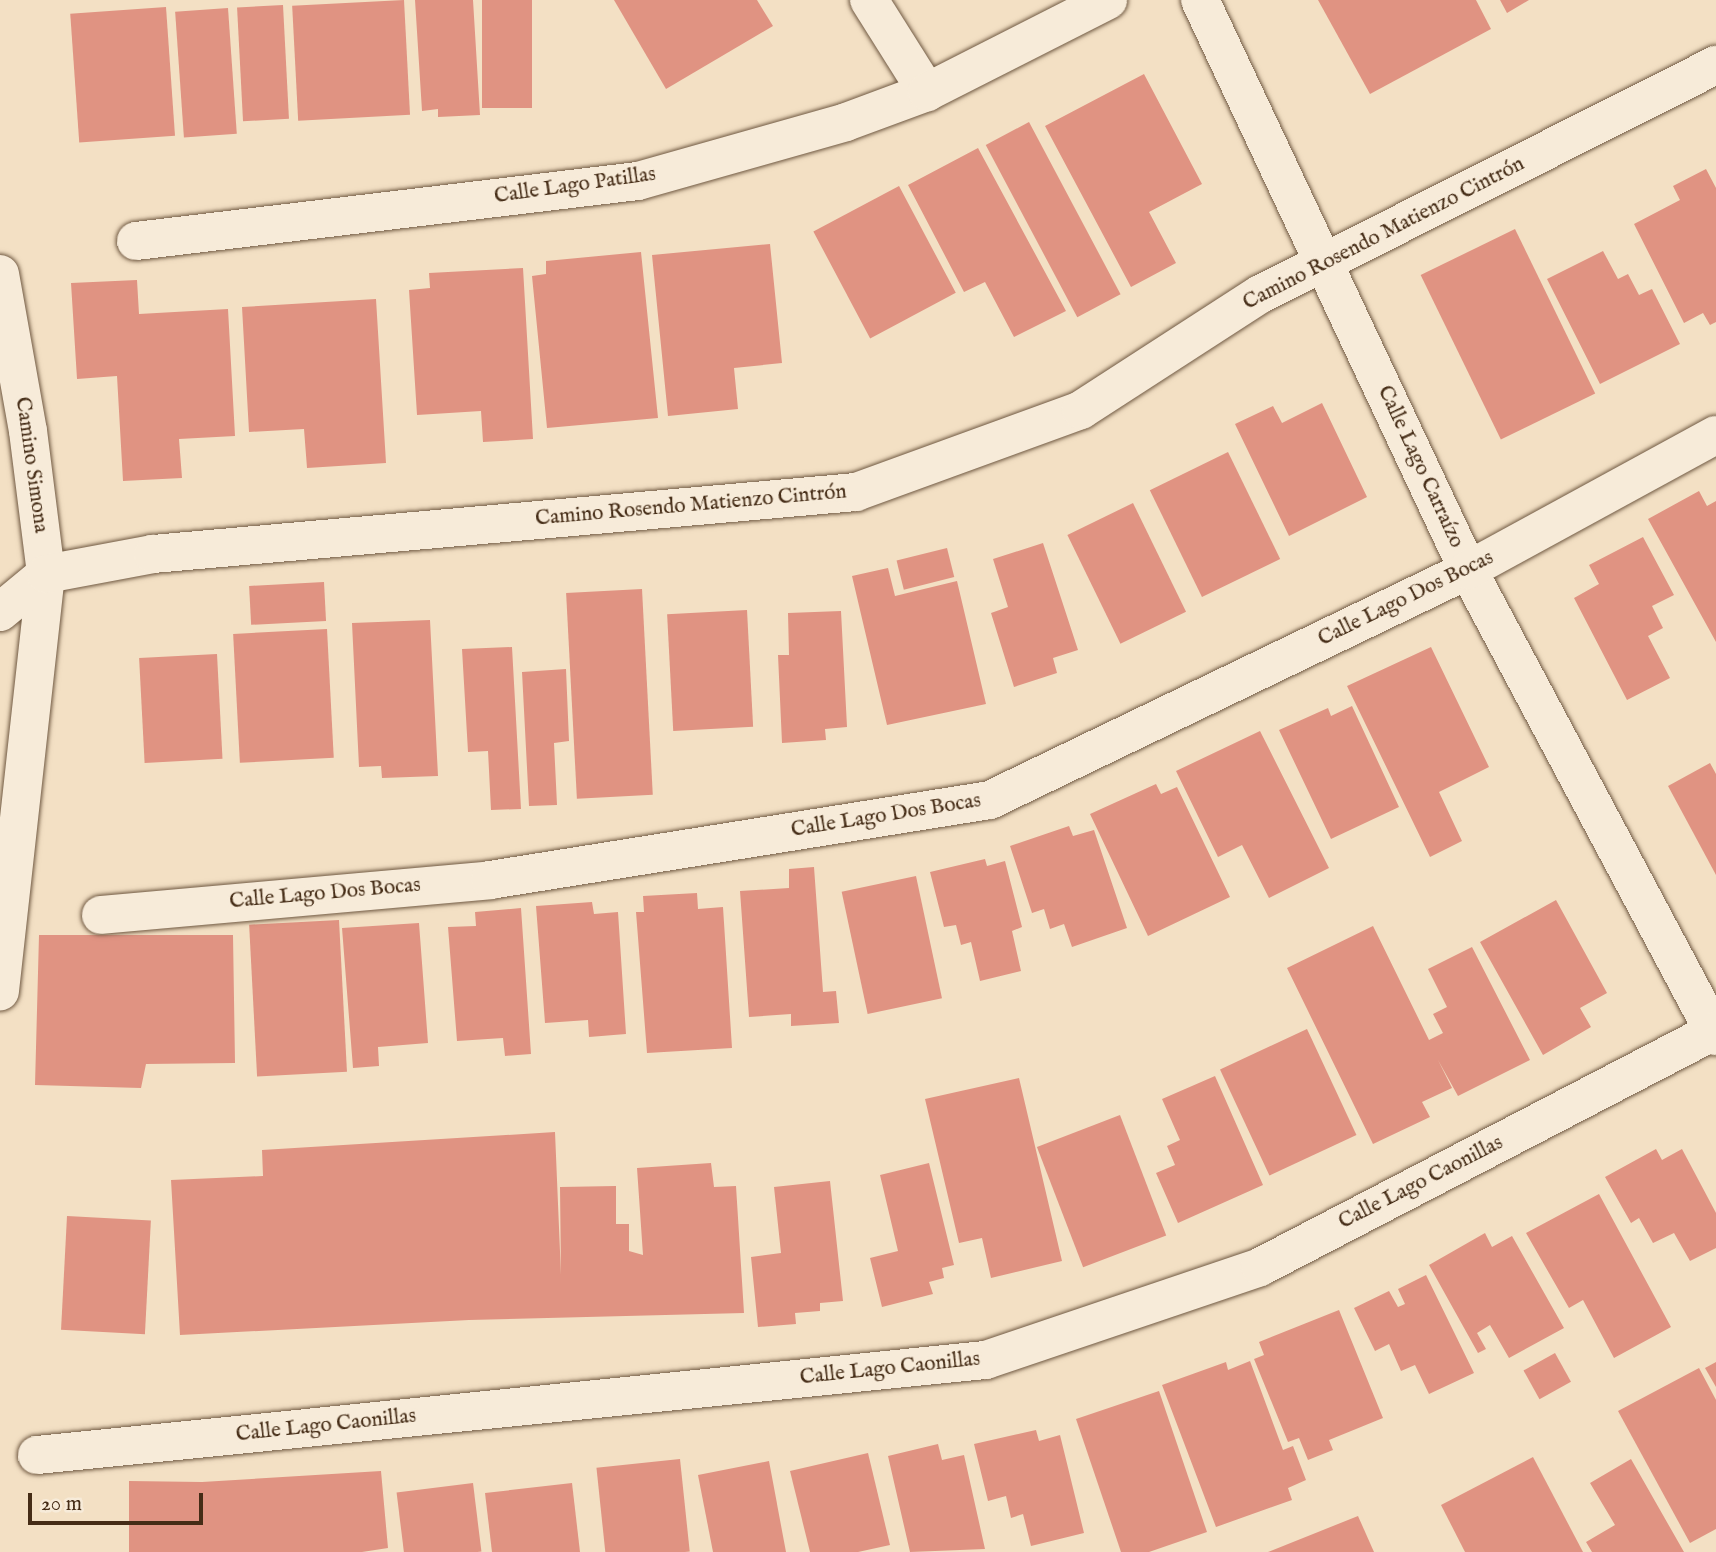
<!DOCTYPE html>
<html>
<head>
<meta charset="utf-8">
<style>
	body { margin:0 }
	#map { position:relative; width:1716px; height:1552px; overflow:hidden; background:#f3e0c4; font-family:"IM FELL English",serif }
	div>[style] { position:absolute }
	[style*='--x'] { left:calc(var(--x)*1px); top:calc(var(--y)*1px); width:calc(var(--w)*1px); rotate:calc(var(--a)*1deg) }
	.building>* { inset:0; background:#e09382; transform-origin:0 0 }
	.roads { filter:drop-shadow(0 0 2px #705942) drop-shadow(0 0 2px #705942) }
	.street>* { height:38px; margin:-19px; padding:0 19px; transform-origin:19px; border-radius:19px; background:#f7ebd9 }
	span { translate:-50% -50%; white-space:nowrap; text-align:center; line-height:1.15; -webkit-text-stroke:5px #f7ebd9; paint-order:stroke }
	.street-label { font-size:21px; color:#452c16 }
	.scale { position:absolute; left:28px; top:1493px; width:175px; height:32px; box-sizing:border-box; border:4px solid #452c16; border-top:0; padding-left:9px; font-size:21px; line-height:24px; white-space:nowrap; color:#452c16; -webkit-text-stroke:5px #f7ebd9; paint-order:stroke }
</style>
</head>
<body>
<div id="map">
	<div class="building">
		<div style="left:404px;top:0;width:115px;height:112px;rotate:87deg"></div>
		<div style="clip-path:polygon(415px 0,473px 0,480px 115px,438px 117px,438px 109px,422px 111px)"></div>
		<div style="left:482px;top:0;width:50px;height:108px"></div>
		<div style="clip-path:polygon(614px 0,757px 0,773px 26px,666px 89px)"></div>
		<div style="clip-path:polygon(1318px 0,1476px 0,1491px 29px,1370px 94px)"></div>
		<div style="clip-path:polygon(1500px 0,1529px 0,1507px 13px)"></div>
		<div style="left:283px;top:5px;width:114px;height:46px;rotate:87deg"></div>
		<div style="left:166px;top:7px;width:129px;height:96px;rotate:86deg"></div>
		<div style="left:228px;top:8px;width:126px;height:53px;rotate:86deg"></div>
		<div style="clip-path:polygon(1144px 74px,1202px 184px,1149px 212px,1176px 263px,1131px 287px,1045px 126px)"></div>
		<div style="left:1029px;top:122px;width:195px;height:49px;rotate:62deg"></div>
		<div style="clip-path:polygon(978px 148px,1066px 311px,1014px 337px,985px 282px,964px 292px,908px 185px)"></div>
		<div style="clip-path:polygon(1706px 169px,1716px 188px,1716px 322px,1710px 325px,1703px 313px,1684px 323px,1634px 224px,1680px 200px,1673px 186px)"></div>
		<div style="left:899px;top:186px;width:121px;height:97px;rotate:62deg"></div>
		<div style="left:1515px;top:229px;width:183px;height:105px;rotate:64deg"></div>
		<div style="clip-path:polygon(770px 244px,782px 363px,734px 368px,738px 409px,668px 416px,652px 255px)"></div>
		<div style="clip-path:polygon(1603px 251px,1618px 279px,1628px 274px,1639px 295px,1652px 289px,1680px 344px,1600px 384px,1547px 279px)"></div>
		<div style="clip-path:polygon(641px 252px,658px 418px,547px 428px,532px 276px,546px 274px,546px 261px)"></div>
		<div style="clip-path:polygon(523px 268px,533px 439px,483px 442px,481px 411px,417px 415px,409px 290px,430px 288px,429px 273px)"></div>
		<div style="clip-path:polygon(137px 280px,139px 314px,228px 309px,235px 436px,179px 439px,182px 478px,123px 481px,117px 376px,77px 379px,71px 283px)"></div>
		<div style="clip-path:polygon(376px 299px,386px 463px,307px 468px,304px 429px,249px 432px,242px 307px)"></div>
		<div style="clip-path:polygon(1322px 403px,1367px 497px,1289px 536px,1235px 424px,1273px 406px,1282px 423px)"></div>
		<div style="left:1228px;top:452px;width:119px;height:87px;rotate:64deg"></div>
		<div style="clip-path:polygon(1699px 491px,1707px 506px,1716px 501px,1716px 642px,1648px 519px)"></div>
		<div style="left:1133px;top:503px;width:121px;height:73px;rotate:64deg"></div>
		<div style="clip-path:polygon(1643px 537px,1674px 595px,1652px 606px,1663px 628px,1648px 636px,1670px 678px,1627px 700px,1574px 598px,1599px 584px,1589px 565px)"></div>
		<div style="clip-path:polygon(1043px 543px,1078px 650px,1053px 658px,1057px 673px,1014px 687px,991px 613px,1008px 607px,993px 559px)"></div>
		<div style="left:947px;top:548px;width:30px;height:52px;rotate:76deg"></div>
		<div style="clip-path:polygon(888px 568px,895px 596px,957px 581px,986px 704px,887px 725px,852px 576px)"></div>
		<div style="left:324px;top:582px;width:39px;height:75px;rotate:87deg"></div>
		<div style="left:642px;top:589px;width:206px;height:76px;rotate:87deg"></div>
		<div style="left:747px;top:610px;width:117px;height:80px;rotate:87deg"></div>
		<div style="clip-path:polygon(841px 611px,847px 727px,825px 729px,826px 740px,782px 743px,778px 655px,789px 655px,788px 613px)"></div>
		<div style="clip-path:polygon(430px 620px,438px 776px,382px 778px,381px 766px,359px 767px,352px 623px)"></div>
		<div style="left:327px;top:629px;width:129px;height:94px;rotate:87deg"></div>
		<div style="clip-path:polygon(512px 647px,521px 809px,491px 810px,488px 751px,468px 752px,462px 649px)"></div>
		<div style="clip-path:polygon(1431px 647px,1489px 767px,1439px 792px,1462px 841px,1430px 857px,1347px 686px)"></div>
		<div style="left:217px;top:654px;width:105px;height:78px;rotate:87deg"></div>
		<div style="clip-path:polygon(566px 669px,569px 741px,554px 743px,557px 805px,529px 806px,522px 672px)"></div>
		<div style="clip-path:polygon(1352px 706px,1399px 807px,1331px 839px,1279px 730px,1328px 708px,1331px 716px)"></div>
		<div style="clip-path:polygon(1260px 731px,1329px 868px,1269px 898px,1242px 845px,1218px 857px,1176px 771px)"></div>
		<div style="clip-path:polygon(1710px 763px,1716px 774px,1716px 875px,1668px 786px)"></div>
		<div style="clip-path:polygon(1156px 784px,1161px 794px,1177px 787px,1230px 897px,1148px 936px,1090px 814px)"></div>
		<div style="clip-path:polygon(1069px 826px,1073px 836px,1094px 830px,1127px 928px,1072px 947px,1064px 924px,1050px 929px,1044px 909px,1032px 913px,1010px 846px)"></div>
		<div style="clip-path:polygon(985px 859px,987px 866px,1005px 861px,1022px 927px,1012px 931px,1021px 971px,980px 981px,971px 942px,961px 945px,956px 925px,944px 927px,930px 872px)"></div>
		<div style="clip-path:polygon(814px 867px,823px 992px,836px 991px,839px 1023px,791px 1026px,791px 1014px,749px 1017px,740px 891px,789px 888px,789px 869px)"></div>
		<div style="left:916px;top:876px;width:125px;height:76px;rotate:78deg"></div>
		<div style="clip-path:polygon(697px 893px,698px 909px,723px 907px,732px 1048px,647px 1053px,636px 912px,644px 912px,643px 896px)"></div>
		<div style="clip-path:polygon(1556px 900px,1607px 993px,1580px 1008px,1591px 1027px,1543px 1055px,1480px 942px)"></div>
		<div style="clip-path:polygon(592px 902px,594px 914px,618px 912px,626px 1034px,589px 1037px,588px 1020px,545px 1023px,536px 906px)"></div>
		<div style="clip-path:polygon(521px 908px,531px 1054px,505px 1056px,503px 1038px,457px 1041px,448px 927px,476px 926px,475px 912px)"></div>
		<div style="left:339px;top:920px;width:152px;height:90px;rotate:87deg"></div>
		<div style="clip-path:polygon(419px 923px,428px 1043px,378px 1047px,379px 1066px,353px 1068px,342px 928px)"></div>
		<div style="clip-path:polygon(1373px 926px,1429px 1040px,1443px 1033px,1433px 1014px,1447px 1007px,1428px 969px,1472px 947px,1530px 1060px,1458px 1096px,1438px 1060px,1452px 1088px,1422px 1102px,1430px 1117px,1373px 1144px,1287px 968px)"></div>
		<div style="clip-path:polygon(39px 935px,233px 935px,235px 1063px,146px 1064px,141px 1088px,35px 1085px)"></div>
		<div style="left:1307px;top:1029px;width:117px;height:96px;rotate:65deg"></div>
		<div style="clip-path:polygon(1215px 1076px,1263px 1185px,1178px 1223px,1156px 1173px,1175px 1165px,1167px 1146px,1180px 1140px,1162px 1099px)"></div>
		<div style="clip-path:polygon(1019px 1078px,1062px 1261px,991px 1278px,982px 1238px,959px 1243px,925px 1099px)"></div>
		<div style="left:1120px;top:1115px;width:129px;height:89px;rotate:69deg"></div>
		<div style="clip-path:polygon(555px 1132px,561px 1275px,560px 1187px,616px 1186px,616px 1224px,629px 1224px,629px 1251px,643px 1255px,637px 1168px,711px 1163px,714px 1187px,736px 1186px,744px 1313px,469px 1320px,180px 1335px,171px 1180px,263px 1176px,262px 1150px)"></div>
		<div style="clip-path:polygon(1656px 1149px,1662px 1160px,1682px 1149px,1716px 1213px,1716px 1248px,1690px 1261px,1674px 1233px,1653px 1243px,1639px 1218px,1631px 1223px,1605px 1177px)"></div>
		<div style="clip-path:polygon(929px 1163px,954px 1265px,942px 1268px,944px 1278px,929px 1282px,933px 1294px,882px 1307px,870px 1258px,898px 1251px,880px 1175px)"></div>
		<div style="clip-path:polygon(830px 1181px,843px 1301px,820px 1303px,820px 1311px,795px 1313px,796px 1324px,758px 1327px,751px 1257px,781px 1253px,774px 1187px)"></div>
		<div style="clip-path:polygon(1599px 1194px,1671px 1327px,1614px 1358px,1583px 1300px,1569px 1308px,1526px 1233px)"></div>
		<div style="left:67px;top:1216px;width:84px;height:114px;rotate:3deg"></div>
		<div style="clip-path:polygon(1485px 1233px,1492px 1247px,1512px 1236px,1564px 1328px,1509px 1358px,1490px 1325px,1477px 1333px,1486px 1349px,1478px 1353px,1429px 1265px)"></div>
		<div style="clip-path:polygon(1426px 1275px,1474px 1373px,1429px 1394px,1415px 1365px,1401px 1371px,1389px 1344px,1375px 1351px,1354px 1308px,1389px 1291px,1398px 1307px,1405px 1304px,1398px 1289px)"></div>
		<div style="clip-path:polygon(1339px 1310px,1383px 1418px,1329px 1440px,1333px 1450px,1308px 1460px,1299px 1438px,1288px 1442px,1254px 1359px,1264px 1355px,1259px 1342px)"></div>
		<div style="left:1555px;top:1353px;width:33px;height:36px;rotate:61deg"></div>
		<div style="clip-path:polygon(1250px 1361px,1283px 1450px,1293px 1446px,1306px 1480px,1288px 1488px,1292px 1500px,1216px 1527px,1162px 1385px,1226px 1362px,1228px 1370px)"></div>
		<div style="clip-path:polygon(1716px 1362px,1716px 1387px,1705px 1368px)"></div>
		<div style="clip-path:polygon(1699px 1368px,1716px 1400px,1716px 1529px,1690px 1543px,1618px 1411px)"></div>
		<div style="clip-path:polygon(1159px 1391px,1207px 1532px,1149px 1552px,1121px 1552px,1076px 1419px)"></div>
		<div style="clip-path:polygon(1036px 1430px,1039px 1441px,1060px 1435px,1084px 1533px,1031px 1546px,1023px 1514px,1011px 1518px,1006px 1496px,988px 1501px,974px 1444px)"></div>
		<div style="clip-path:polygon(938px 1444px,942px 1460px,964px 1455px,985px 1549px,910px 1552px,888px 1456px)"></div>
		<div style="clip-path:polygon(868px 1453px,890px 1545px,858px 1552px,810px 1552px,790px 1471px)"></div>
		<div style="clip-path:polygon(1533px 1457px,1583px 1552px,1465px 1552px,1441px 1505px)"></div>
		<div style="left:680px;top:1459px;width:93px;height:84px;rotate:84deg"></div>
		<div style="clip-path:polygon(1631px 1459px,1684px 1552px,1592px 1552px,1586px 1542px,1615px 1525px,1590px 1483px)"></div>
		<div style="clip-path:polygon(769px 1461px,786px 1552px,713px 1552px,698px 1475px)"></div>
		<div style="clip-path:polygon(381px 1471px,388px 1548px,362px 1552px,129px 1552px,129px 1481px,202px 1482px)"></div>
		<div style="left:473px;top:1483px;width:69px;height:77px;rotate:83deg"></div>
		<div style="clip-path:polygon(572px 1483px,580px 1552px,492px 1552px,485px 1493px)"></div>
		<div style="clip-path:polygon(1358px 1516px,1374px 1552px,1268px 1552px)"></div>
	</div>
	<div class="roads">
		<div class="street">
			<div style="--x:869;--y:0;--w:109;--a:57.8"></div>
			<div style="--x:1200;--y:0;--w:630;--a:64.82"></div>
			<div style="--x:1468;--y:570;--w:528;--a:61.98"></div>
			<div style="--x:136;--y:241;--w:506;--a:-6.82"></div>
			<div style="--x:638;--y:181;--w:216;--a:-15.8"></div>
			<div style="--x:846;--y:122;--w:86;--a:-20.3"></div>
			<div style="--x:927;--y:92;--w:203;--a:-26.9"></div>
			<div style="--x:0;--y:274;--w:159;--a:79.9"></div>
			<div style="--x:28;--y:431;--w:144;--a:82.8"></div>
			<div style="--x:46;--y:574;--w:420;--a:96.3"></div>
			<div style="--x:0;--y:612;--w:60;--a:-39.6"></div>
			<div style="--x:46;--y:574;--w:109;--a:-10.6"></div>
			<div style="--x:153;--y:554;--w:706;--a:-5.04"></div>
			<div style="--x:856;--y:492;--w:239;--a:-20"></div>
			<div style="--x:1081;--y:410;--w:212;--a:-32.9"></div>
			<div style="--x:1259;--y:295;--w:512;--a:-26.72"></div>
			<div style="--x:101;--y:915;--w:391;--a:-5.1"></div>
			<div style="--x:490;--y:880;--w:506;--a:-9.09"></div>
			<div style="--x:990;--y:800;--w:530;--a:-25.7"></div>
			<div style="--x:1468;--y:570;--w:282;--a:-28.6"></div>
			<div style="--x:37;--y:1455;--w:954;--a:-5.72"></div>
			<div style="--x:986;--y:1360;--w:289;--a:-18.7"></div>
			<div style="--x:1260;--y:1267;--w:514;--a:-27.46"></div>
		</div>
	</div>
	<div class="street-label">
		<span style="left:575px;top:186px;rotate:-8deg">Calle Lago Patillas</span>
		<span style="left:1384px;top:234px;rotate:-27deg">Camino Rosendo Matienzo Cintrón</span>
		<span style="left:31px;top:465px;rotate:82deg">Camino Simona</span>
		<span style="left:1420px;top:467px;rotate:65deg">Calle Lago Carraízo</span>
		<span style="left:691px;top:506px;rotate:-5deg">Camino Rosendo Matienzo Cintrón</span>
		<span style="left:1406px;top:599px;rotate:-26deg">Calle Lago Dos Bocas</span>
		<span style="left:886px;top:816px;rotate:-9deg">Calle Lago Dos Bocas</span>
		<span style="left:325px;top:894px;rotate:-5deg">Calle Lago Dos Bocas</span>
		<span style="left:1421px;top:1183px;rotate:-27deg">Calle Lago Caonillas</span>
		<span style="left:890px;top:1369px;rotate:-6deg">Calle Lago Caonillas</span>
		<span style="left:326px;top:1426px;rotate:-6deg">Calle Lago Caonillas</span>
	</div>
	<div class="scale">20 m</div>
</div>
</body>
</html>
